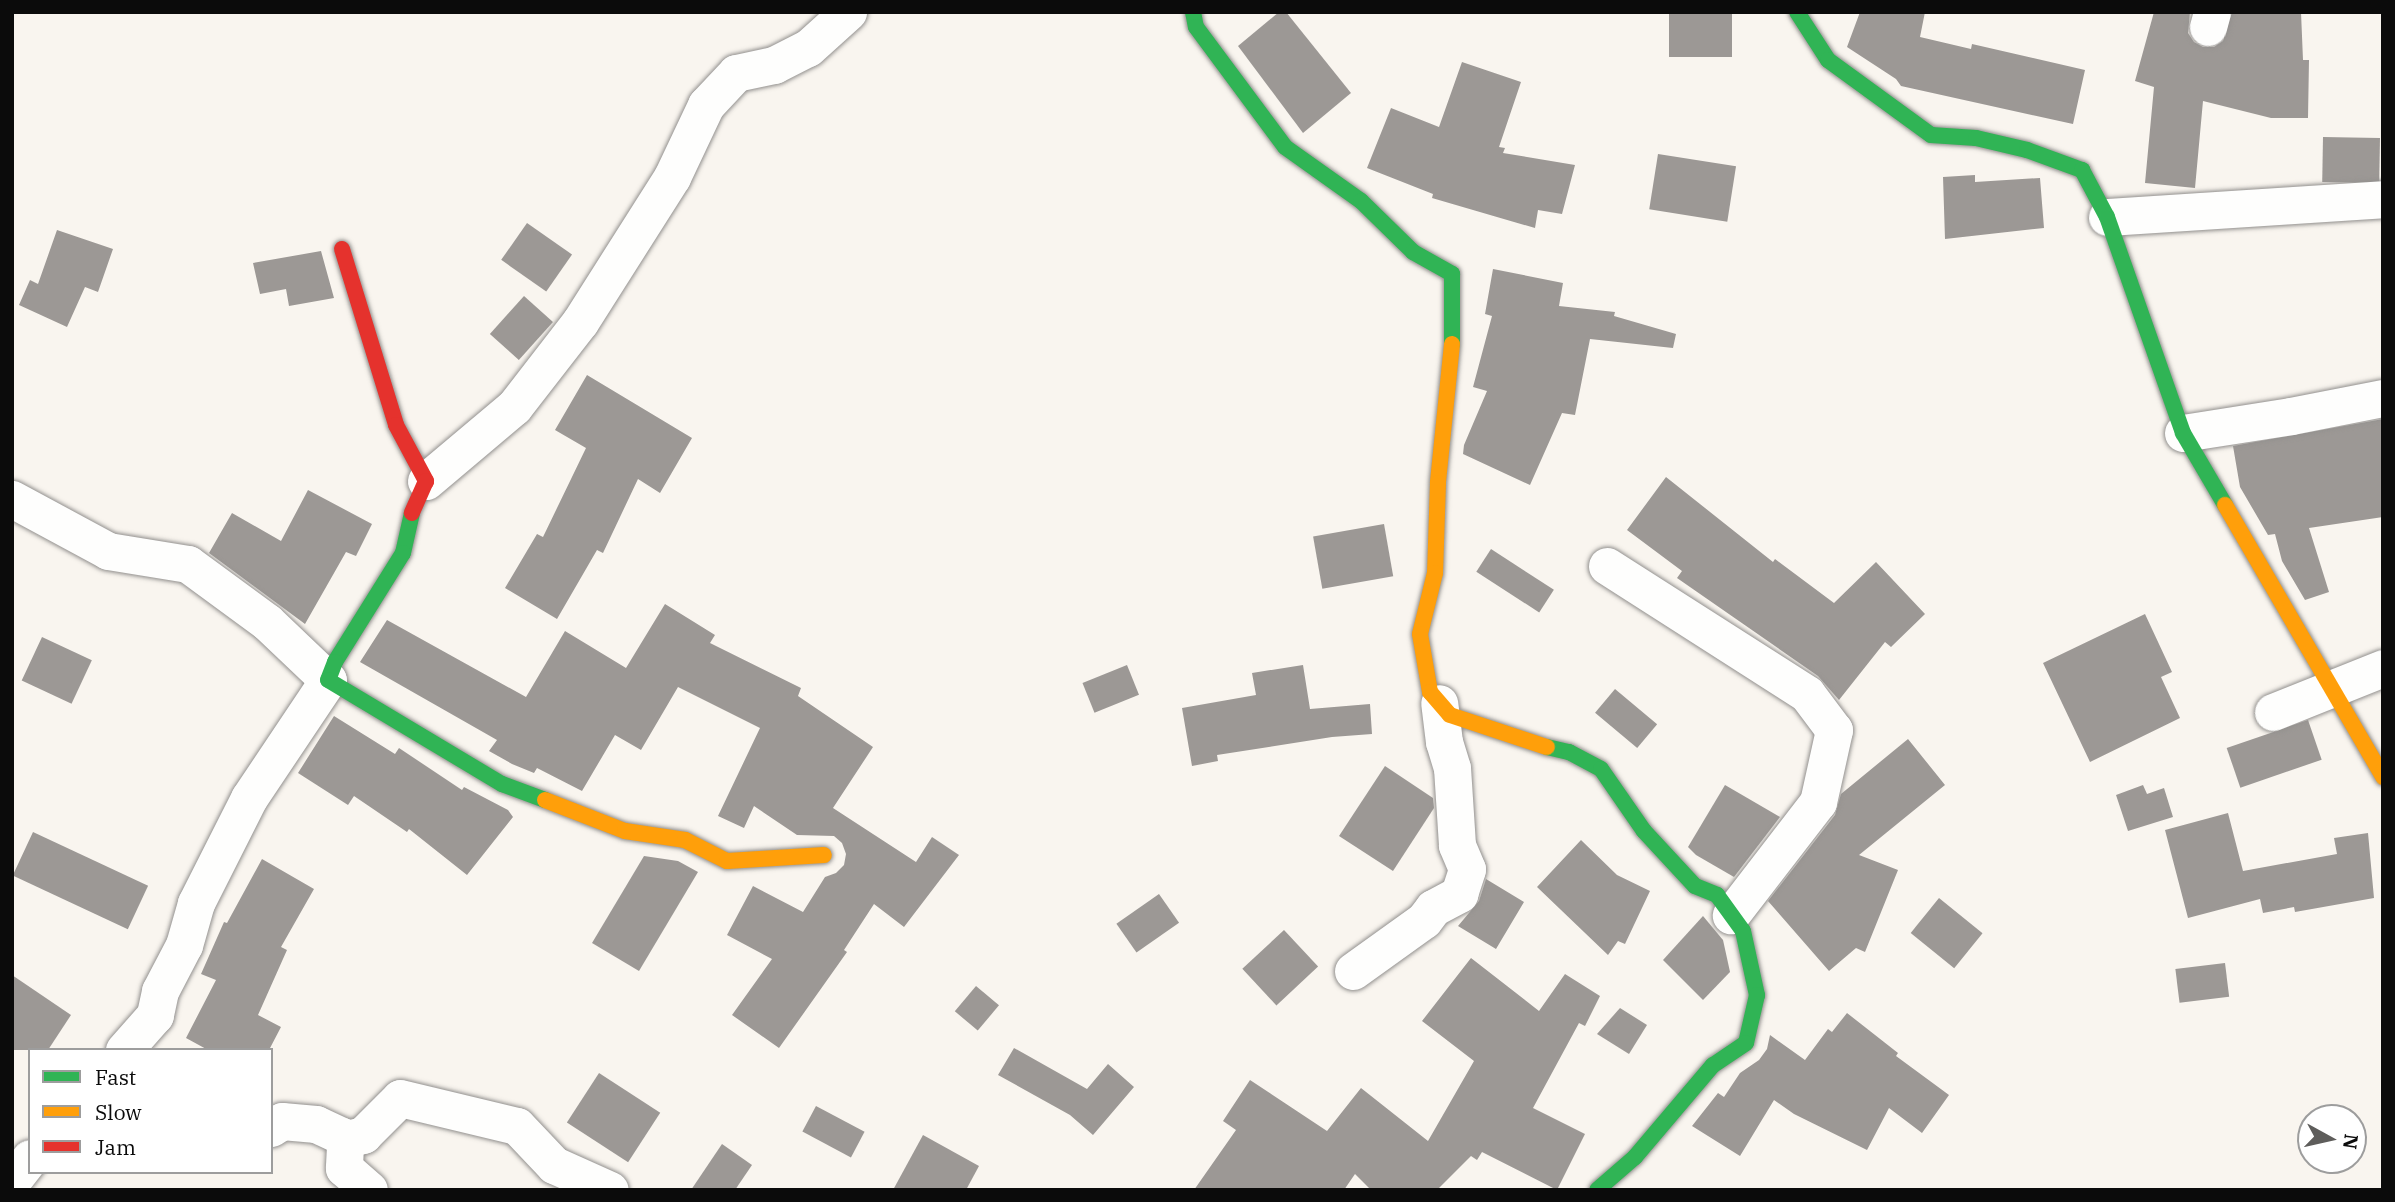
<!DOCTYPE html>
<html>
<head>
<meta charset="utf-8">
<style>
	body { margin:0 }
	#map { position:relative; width:2395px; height:1202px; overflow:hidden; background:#f9f5ef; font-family:"IBM Plex Serif",serif }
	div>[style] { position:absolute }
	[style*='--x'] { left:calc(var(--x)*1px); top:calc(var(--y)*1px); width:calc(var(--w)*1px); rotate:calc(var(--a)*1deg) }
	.building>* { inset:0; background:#9c9895; transform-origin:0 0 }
	.roads { filter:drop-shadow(0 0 2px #92908e) drop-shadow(0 0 2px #92908e) }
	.street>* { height:37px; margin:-18.5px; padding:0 18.5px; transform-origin:18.5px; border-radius:18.5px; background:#fefefd }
	.fast>* { height:16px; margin:-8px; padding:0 8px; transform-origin:8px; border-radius:8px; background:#30b455 }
	.slow>* { height:16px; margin:-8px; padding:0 8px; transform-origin:8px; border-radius:8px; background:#ff9f0a }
	.jam>* { height:16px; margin:-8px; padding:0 8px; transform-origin:8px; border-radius:8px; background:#e5322d }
	span { translate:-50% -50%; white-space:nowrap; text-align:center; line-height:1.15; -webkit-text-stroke:7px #fff; paint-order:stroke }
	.frame { position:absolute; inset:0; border:14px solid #0b0b0b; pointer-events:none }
	.legend { position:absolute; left:28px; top:1048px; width:245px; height:126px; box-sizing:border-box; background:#fff; border:2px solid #9d9d9d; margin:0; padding:9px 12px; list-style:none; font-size:21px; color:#0b0b0b }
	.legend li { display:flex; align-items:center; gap:14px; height:35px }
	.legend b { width:35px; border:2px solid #9d9d9d }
	.north { position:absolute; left:2297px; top:1104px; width:70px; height:70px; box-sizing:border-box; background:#fff; border:2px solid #9d9d9d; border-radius:50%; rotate:98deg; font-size:19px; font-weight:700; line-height:28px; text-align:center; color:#0b0b0b }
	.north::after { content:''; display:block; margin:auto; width:24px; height:32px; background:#5e5d5b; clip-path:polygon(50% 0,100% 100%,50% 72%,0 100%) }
</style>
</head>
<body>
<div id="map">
	<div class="building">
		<div style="clip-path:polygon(1279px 12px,1286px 12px,1351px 93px,1303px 133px,1238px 46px)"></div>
		<div style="left:1669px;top:12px;width:63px;height:45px"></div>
		<div style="clip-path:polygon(1860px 12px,1925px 12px,1920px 37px,1971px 49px,1972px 44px,2085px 70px,2073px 124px,1901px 86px,1896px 79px,1847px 47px)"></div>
		<div style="clip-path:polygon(2154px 12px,2190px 12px,2188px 33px,2194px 42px,2203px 47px,2214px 47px,2223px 41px,2232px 12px,2301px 12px,2303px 60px,2309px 60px,2308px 118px,2271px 118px,2203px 101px,2195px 188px,2145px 183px,2154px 87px,2135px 81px)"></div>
		<div style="clip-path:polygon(1462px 62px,1521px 82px,1499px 147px,1505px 148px,1503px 153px,1575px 165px,1562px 214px,1538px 210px,1535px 228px,1432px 198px,1433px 194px,1367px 168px,1391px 108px,1439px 127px)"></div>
		<div style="left:2323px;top:137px;width:57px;height:45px;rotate:1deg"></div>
		<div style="left:1658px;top:154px;width:79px;height:56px;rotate:9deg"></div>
		<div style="clip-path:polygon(1975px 175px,1975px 182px,2040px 178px,2044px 228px,1945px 239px,1943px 177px)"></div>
		<div style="left:527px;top:223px;width:55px;height:45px;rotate:35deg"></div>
		<div style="clip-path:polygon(57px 230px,113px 249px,98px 292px,85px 287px,67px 327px,19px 305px,30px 280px,38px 284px)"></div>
		<div style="clip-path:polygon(321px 251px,334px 298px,289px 306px,286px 289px,260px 294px,253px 263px)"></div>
		<div style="clip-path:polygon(1493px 269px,1563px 283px,1559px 306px,1615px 312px,1614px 316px,1676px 334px,1673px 348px,1590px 339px,1575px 415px,1562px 413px,1530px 485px,1463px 454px,1464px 445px,1487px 391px,1473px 387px,1492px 316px,1485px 314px)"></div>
		<div style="left:524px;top:296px;width:39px;height:51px;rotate:42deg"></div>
		<div style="clip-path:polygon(587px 375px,692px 438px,660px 493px,638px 479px,603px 553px,597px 550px,557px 619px,505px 588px,537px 534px,543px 537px,586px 448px,555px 430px)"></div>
		<div style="clip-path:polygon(2383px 419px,2383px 517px,2309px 528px,2329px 592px,2305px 600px,2282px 561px,2275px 534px,2268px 535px,2240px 487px,2233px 446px)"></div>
		<div style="clip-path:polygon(1666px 477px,1773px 562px,1775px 559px,1834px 603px,1876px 562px,1925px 614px,1891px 647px,1885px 642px,1839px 700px,1818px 676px,1677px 578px,1682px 571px,1627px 530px)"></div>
		<div style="clip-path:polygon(308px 490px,372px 524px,356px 556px,346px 552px,305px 624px,209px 553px,232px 513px,281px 541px)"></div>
		<div style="left:1384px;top:524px;width:53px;height:72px;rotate:80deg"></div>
		<div style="left:1491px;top:549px;width:75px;height:27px;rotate:33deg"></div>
		<div style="clip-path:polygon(665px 604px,715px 635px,710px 643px,801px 688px,798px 696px,873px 747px,833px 808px,916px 862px,932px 837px,959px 855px,904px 927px,874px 904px,844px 950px,847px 952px,779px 1048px,732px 1015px,772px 959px,727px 935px,753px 886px,803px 912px,825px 877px,836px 873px,844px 865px,846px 854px,842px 843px,834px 836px,797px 835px,754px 806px,744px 828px,718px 816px,760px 728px,678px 687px,641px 750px,615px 735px,582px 791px,537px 768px,534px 773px,512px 764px,489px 751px,497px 740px,360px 662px,387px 620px,526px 697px,565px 631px,626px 668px)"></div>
		<div style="clip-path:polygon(2145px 614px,2172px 672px,2161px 677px,2180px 718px,2090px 762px,2043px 663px)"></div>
		<div style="left:42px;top:637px;width:55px;height:48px;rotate:25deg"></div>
		<div style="left:1127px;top:665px;width:32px;height:48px;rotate:68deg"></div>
		<div style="clip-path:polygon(1303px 665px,1310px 709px,1370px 704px,1372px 734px,1332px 737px,1217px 755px,1218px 761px,1192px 766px,1182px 708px,1256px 695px,1252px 673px)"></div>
		<div style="left:1615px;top:689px;width:55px;height:31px;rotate:40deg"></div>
		<div style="clip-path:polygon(334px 716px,395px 754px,399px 748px,462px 790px,464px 787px,508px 810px,513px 817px,467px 875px,409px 829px,407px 832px,354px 796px,348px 805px,298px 773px)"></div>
		<div style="left:2308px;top:720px;width:42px;height:86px;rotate:71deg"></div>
		<div style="clip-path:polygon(1908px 739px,1945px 785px,1859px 855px,1898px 870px,1865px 952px,1856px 948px,1829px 971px,1768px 901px,1835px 815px,1841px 794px)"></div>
		<div style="clip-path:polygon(1385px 766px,1433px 798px,1434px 808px,1393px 871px,1339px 836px)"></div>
		<div style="clip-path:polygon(1725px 785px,1780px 817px,1734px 877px,1696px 855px,1688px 847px)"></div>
		<div style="clip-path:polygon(2143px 785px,2147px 794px,2164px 788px,2173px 817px,2128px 831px,2116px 795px)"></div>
		<div style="clip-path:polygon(2228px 813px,2243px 871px,2337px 854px,2334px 838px,2368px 833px,2374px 898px,2295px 912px,2294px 907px,2263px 913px,2260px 899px,2188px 918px,2165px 830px)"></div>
		<div style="left:33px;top:832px;width:127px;height:48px;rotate:25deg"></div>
		<div style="clip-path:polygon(1581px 840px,1617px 875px,1650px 891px,1625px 944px,1618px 941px,1608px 955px,1537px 887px)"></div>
		<div style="clip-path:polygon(644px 856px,678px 861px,698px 872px,639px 971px,592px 943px)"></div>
		<div style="clip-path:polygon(262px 859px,314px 889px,281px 947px,287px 950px,258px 1015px,281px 1027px,269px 1050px,208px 1050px,186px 1038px,216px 980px,201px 974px,224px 922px,227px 923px)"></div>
		<div style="clip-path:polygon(1486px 879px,1524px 902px,1496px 949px,1458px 926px,1479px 901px)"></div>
		<div style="left:1159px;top:894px;width:35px;height:52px;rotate:55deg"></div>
		<div style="left:1939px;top:898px;width:56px;height:45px;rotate:39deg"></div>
		<div style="clip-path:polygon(1703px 916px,1723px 940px,1730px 972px,1703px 1000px,1663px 960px)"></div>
		<div style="left:1284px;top:930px;width:50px;height:57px;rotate:47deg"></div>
		<div style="clip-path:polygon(1471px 958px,1539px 1011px,1565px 974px,1600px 996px,1585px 1026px,1579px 1023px,1533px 1108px,1585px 1134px,1557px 1190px,1482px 1152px,1477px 1160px,1471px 1156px,1437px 1190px,1371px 1190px,1355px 1174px,1344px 1190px,1194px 1190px,1236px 1130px,1223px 1121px,1250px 1080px,1327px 1131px,1361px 1088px,1428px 1141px,1474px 1061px,1422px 1021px)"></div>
		<div style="left:2225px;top:963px;width:34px;height:50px;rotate:83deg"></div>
		<div style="clip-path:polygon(12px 975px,71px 1015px,48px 1050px,12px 1050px)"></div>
		<div style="left:976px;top:986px;width:30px;height:33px;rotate:40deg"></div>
		<div style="clip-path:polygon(1620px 1008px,1647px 1025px,1629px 1054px,1597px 1034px)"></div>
		<div style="clip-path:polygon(1847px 1013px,1898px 1053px,1896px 1056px,1949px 1095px,1922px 1133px,1889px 1108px,1867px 1150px,1794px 1114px,1774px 1100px,1740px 1156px,1692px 1126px,1718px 1093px,1724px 1097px,1740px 1073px,1759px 1060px,1767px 1049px,1770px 1035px,1805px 1060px,1828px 1029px,1832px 1032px)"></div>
		<div style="clip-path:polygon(1014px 1048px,1087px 1089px,1108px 1064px,1134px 1087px,1093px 1135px,1070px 1115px,998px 1075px)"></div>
		<div style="left:599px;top:1073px;width:73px;height:59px;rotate:33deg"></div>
		<div style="left:816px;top:1106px;width:55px;height:29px;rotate:28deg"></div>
		<div style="clip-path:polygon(923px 1135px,979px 1166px,966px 1190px,893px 1190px)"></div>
		<div style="clip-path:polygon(722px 1144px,752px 1165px,735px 1190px,691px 1190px)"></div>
	</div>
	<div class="roads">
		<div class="street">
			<div style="--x:2208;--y:27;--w:16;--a:-75"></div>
			<div style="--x:2107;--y:217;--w:277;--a:-3.7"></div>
			<div style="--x:2183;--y:433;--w:109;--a:-8.9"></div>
			<div style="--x:2291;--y:416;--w:94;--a:-11.1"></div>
			<div style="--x:426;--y:481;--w:115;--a:-40.1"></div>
			<div style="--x:514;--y:407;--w:108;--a:-52.2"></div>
			<div style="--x:580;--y:322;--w:172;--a:-57.6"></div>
			<div style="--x:672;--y:177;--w:80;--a:-64.7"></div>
			<div style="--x:706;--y:105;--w:44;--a:-46.8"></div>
			<div style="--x:736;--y:73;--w:39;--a:-12"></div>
			<div style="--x:774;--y:65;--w:38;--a:-27"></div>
			<div style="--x:808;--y:48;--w:54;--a:-42"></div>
			<div style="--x:12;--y:499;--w:109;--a:28.4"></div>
			<div style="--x:108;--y:551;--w:81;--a:9.2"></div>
			<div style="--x:188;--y:564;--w:98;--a:36.3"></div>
			<div style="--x:267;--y:622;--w:84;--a:43.6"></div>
			<div style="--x:328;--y:680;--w:142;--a:123.8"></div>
			<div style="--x:249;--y:798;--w:118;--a:116.8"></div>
			<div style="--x:196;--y:903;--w:44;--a:105.9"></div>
			<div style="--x:184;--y:945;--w:52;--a:117.6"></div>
			<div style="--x:160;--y:991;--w:25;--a:102"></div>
			<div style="--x:155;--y:1015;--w:47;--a:131.5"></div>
			<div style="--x:1607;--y:566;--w:237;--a:32.6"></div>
			<div style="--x:1807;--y:694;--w:45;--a:53.1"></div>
			<div style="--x:1834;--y:730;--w:74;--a:102.5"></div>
			<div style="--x:1818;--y:802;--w:143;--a:127.6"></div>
			<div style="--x:2273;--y:712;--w:118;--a:-21.8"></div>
			<div style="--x:1353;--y:971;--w:87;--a:-35.7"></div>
			<div style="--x:1424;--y:920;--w:15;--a:-53"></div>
			<div style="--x:1433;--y:908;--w:30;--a:-28"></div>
			<div style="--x:1459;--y:894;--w:26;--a:-72"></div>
			<div style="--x:1467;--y:869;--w:26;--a:-113"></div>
			<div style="--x:1457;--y:845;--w:77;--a:-93.7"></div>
			<div style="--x:1452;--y:768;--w:27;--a:-107"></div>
			<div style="--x:1444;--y:742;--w:39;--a:-97"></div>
			<div style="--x:271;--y:1128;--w:13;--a:-32"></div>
			<div style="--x:282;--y:1121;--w:34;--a:5"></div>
			<div style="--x:316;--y:1124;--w:29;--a:25"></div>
			<div style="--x:342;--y:1136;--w:10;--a:73"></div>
			<div style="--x:345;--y:1146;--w:22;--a:93"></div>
			<div style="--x:344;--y:1168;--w:33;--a:41"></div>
			<div style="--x:343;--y:1140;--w:21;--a:-14"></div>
			<div style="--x:363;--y:1135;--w:52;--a:-45"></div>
			<div style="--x:400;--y:1098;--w:120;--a:13.5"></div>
			<div style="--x:517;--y:1126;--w:54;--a:46.5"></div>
			<div style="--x:554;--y:1165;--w:61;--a:24.1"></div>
			<div style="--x:12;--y:1181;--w:29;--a:-52"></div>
		</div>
		<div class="fast">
			<div style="--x:1193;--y:12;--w:15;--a:79"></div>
			<div style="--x:1196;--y:27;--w:149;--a:53.4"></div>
			<div style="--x:1285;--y:147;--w:93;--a:35.4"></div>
			<div style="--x:1361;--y:201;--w:73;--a:44.4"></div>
			<div style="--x:1413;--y:252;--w:45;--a:29.4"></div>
			<div style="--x:1452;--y:274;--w:70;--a:90"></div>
			<div style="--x:1797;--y:12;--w:57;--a:57.1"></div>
			<div style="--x:1828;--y:60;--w:127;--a:36.1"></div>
			<div style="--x:1931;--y:135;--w:45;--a:3.8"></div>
			<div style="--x:1976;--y:138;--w:52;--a:13.2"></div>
			<div style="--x:2027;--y:150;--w:59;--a:20"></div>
			<div style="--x:2082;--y:170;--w:53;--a:62"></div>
			<div style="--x:2107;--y:217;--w:229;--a:70.6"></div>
			<div style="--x:2183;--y:433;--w:83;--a:59.7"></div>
			<div style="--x:412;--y:513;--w:41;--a:102.7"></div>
			<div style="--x:403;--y:553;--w:128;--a:122"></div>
			<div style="--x:335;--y:662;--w:19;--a:111"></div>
			<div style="--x:328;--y:680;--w:203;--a:30.9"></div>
			<div style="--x:502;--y:784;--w:46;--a:20.4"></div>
			<div style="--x:1547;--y:747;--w:23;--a:13"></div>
			<div style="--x:1569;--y:752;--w:36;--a:28"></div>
			<div style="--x:1601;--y:769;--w:75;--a:55.3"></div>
			<div style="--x:1644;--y:831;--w:75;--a:47.2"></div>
			<div style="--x:1695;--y:886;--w:24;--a:22"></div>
			<div style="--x:1717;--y:895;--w:44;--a:54.2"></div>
			<div style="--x:1743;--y:931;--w:66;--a:77.7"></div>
			<div style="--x:1757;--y:995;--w:49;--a:102.9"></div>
			<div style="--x:1746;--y:1043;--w:40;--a:146"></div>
			<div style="--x:1713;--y:1065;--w:121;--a:130.3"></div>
			<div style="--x:1635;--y:1157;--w:50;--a:139"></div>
		</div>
		<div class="slow">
			<div style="--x:1452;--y:344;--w:140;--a:95.8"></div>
			<div style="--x:1438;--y:483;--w:90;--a:91.9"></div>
			<div style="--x:1435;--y:573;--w:63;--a:103.8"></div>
			<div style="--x:1420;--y:634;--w:59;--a:80.2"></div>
			<div style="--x:1430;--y:692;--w:30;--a:49"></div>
			<div style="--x:1450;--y:715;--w:102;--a:18.3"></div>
			<div style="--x:2225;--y:505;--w:315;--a:59.8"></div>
			<div style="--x:545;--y:800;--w:86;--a:21.2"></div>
			<div style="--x:625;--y:831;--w:61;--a:8.5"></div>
			<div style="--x:685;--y:840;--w:47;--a:26.6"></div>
			<div style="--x:727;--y:861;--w:97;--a:-3.5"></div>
		</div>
		<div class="jam">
			<div style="--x:342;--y:249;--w:184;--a:72.9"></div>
			<div style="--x:396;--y:425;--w:64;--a:61.8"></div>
			<div style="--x:426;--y:481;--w:35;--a:114"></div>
		</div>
	</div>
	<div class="frame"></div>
	<ul class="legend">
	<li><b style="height:9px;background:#30b455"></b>Fast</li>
	<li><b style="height:9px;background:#ff9f0a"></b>Slow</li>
	<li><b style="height:9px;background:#e5322d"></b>Jam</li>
	</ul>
	<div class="north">N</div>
</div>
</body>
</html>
